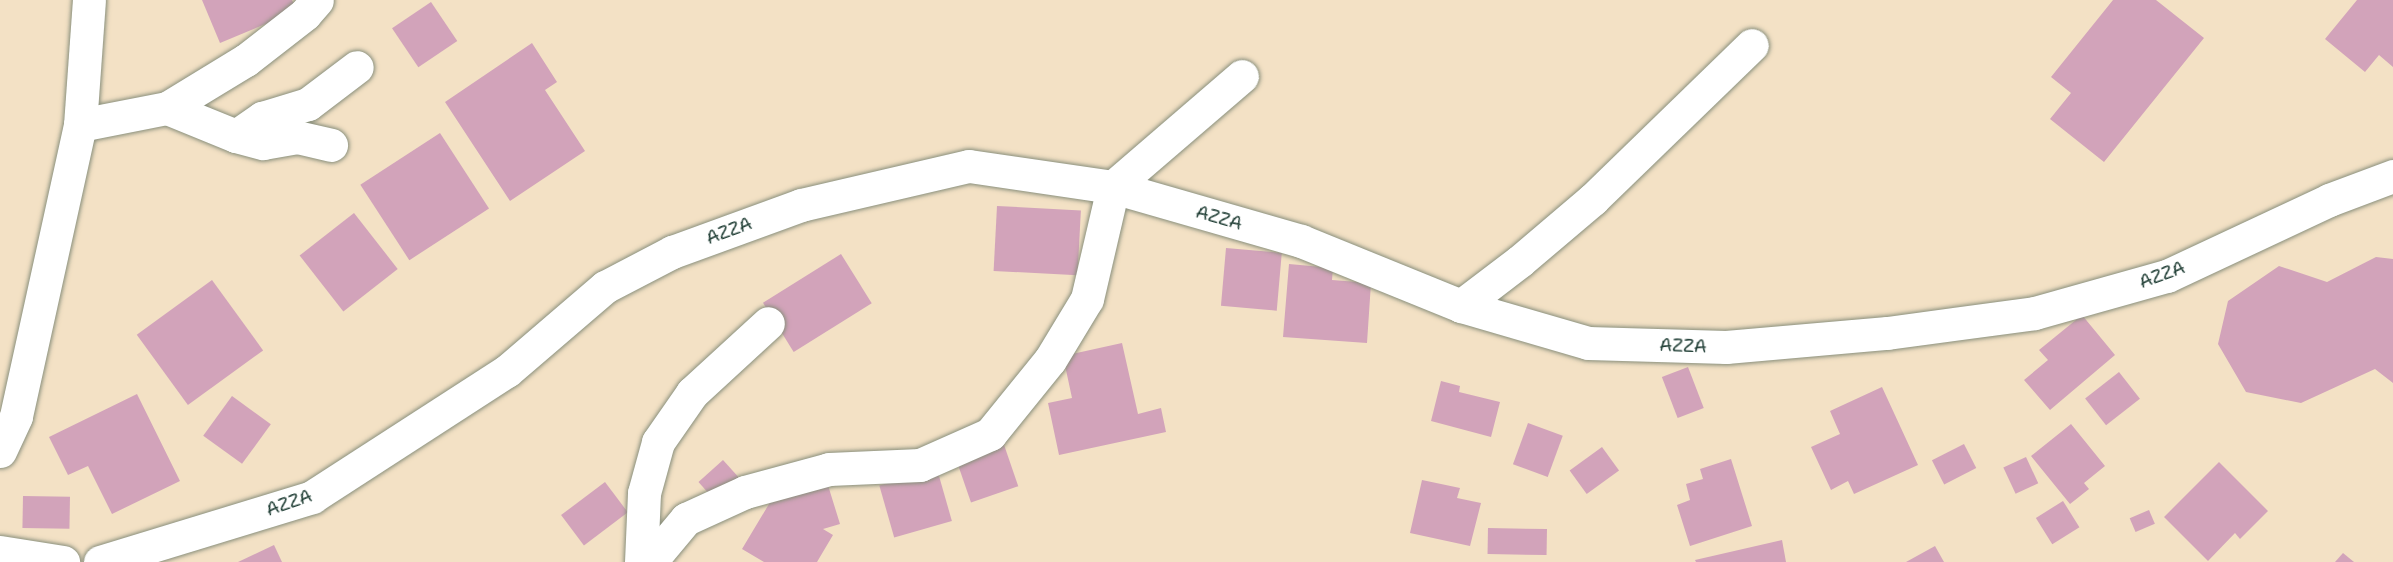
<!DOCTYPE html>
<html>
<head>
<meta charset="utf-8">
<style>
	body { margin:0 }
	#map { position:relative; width:2393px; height:562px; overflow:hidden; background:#f3e1c5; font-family:"Shantell Sans",sans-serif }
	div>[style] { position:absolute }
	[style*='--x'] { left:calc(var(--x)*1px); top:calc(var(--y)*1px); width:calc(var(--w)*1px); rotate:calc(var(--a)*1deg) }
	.building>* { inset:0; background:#d2a3ba; transform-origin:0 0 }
	.roads { filter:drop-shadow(0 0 2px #898f7c) drop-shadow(0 0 2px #898f7c) }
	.minor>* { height:33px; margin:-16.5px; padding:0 16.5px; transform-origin:16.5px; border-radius:16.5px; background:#fff }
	span { translate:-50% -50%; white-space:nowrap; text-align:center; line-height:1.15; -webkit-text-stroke:4.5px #fff; paint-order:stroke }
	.street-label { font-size:18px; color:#1f3d34 }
</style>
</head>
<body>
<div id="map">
	<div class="building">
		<div style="clip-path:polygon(202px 0,292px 0,297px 11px,220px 43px)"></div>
		<div style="clip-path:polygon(2113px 0,2156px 0,2204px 38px,2104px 162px,2050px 119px,2071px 93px,2051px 77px)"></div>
		<div style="clip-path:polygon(2357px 0,2393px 0,2393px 67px,2379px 55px,2365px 72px,2325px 39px)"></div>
		<div style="left:431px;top:2px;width:47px;height:47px;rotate:56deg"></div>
		<div style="clip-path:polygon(532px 43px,557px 82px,545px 90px,585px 151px,510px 201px,445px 102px)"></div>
		<div style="left:440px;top:133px;width:90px;height:95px;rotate:57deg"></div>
		<div style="left:997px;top:206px;width:84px;height:65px;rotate:3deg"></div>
		<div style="left:354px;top:213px;width:71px;height:69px;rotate:52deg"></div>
		<div style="left:1226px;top:248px;width:56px;height:58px;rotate:5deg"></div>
		<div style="left:841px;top:254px;width:58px;height:92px;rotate:58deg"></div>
		<div style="clip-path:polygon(2376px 257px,2393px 259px,2393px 383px,2375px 369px,2301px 403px,2246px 392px,2218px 344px,2228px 301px,2279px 266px,2327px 282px)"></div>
		<div style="clip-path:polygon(1289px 264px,1333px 268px,1332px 280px,1371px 283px,1367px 343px,1283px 337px)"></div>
		<div style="left:212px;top:280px;width:87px;height:93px;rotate:54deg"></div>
		<div style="clip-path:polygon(2082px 315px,2115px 355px,2050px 410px,2024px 380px,2048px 360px,2039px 350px)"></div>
		<div style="clip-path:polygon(1122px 343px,1138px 414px,1161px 408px,1166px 432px,1059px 455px,1048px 403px,1072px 398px,1063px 356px)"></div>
		<div style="left:1688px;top:367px;width:44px;height:28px;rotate:69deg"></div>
		<div style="left:2119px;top:372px;width:34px;height:43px;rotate:52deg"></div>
		<div style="clip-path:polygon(1441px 381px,1460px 386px,1459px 392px,1500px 402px,1491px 437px,1431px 421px)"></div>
		<div style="clip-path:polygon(1882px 387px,1918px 465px,1854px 494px,1848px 481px,1831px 490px,1811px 447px,1840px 434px,1830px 411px)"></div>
		<div style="clip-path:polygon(137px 394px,180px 481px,112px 514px,88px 466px,68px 475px,49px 437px)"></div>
		<div style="left:232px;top:396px;width:48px;height:49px;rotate:36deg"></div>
		<div style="left:1528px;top:423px;width:37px;height:44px;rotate:20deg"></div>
		<div style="clip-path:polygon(2071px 424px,2105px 466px,2084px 483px,2089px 489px,2070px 504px,2031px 456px)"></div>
		<div style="left:1002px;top:439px;width:50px;height:50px;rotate:71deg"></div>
		<div style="left:1964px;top:444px;width:27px;height:36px;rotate:63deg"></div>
		<div style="left:1602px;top:447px;width:29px;height:40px;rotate:54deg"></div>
		<div style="left:2026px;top:457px;width:29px;height:25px;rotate:65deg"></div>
		<div style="clip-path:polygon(1731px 459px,1752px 526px,1690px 546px,1677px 505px,1690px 500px,1686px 484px,1703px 479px,1700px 469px)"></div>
		<div style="left:723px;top:460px;width:27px;height:33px;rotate:48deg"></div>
		<div style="clip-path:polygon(2219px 462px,2268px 511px,2240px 539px,2235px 533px,2208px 561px,2164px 517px)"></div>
		<div style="left:937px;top:469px;width:54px;height:60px;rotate:74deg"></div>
		<div style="clip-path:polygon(1422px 480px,1460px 488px,1457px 498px,1481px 503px,1470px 546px,1410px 533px)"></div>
		<div style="left:605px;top:482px;width:38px;height:55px;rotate:53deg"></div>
		<div style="clip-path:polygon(827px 482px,840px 524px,823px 529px,833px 535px,817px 562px,764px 562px,742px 549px,772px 499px)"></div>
		<div style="left:23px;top:496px;width:47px;height:32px;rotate:1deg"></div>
		<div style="left:2063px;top:501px;width:31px;height:32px;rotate:58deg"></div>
		<div style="left:2149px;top:510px;width:15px;height:21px;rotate:67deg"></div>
		<div style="left:1488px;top:528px;width:59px;height:26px;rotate:1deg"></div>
		<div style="clip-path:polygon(1782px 540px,1786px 562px,1696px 562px,1695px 560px)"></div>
		<div style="clip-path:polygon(274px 545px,282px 562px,238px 562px)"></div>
		<div style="clip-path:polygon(1935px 546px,1944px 562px,1906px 562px)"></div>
		<div style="clip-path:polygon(2343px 553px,2354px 562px,2335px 562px)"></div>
	</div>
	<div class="roads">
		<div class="minor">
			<div style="--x:167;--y:108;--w:74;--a:22.1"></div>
			<div style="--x:236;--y:136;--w:28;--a:15"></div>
			<div style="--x:263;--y:143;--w:35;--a:-10"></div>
			<div style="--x:297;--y:137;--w:35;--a:13"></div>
			<div style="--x:80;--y:125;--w:89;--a:-11.1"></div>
			<div style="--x:167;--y:108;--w:92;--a:-31.3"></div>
			<div style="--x:246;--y:60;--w:75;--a:-37.9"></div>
			<div style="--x:305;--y:14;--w:18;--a:-49"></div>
			<div style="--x:236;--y:136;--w:32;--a:-35"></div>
			<div style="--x:262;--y:118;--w:48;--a:-16.9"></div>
			<div style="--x:308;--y:104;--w:61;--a:-37.1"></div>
			<div style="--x:1461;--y:306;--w:74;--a:-37.3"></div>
			<div style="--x:1520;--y:261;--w:96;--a:-40.3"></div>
			<div style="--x:1593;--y:199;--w:221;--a:-44.1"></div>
			<div style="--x:0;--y:451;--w:38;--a:-65"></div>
			<div style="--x:16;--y:416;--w:298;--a:-77.6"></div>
			<div style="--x:80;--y:125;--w:125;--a:-85.9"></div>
			<div style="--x:0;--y:552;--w:64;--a:9"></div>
			<div style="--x:100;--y:562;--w:222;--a:-17"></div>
			<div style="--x:312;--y:497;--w:232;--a:-32.9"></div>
			<div style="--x:507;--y:371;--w:129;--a:-40.6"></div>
			<div style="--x:605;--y:287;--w:76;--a:-27.6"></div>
			<div style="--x:672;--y:252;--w:137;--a:-20"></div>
			<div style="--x:801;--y:205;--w:172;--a:-13.1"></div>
			<div style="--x:969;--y:166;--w:146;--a:8.3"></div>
			<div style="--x:1113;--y:187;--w:196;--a:16"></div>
			<div style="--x:1301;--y:241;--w:173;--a:22.1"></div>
			<div style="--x:1461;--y:306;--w:132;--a:16.2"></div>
			<div style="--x:1588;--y:343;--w:138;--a:1.7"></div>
			<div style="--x:1726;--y:347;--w:162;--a:-5"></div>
			<div style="--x:1887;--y:333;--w:149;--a:-7.7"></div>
			<div style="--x:2035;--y:313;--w:137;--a:-15.7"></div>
			<div style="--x:2167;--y:276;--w:179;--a:-25.1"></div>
			<div style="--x:2329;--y:200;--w:68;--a:-20.6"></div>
			<div style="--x:641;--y:562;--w:69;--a:-87.5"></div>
			<div style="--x:644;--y:493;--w:53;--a:-74.6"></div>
			<div style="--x:658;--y:442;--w:60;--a:-55.2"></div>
			<div style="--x:692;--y:393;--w:103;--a:-42.6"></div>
			<div style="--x:650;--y:562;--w:56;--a:-50.1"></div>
			<div style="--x:686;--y:519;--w:65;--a:-24.6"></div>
			<div style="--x:745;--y:492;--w:87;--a:-15.3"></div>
			<div style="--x:829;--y:469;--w:91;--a:-2.5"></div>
			<div style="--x:920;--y:465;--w:77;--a:-23.9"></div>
			<div style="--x:990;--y:434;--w:95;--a:-51"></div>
			<div style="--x:1050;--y:360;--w:71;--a:-58.8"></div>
			<div style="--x:1087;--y:299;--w:115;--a:-76.9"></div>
			<div style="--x:1113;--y:187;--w:170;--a:-40.7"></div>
		</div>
	</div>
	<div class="street-label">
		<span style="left:1219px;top:218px;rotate:16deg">AZZA</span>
		<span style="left:729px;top:231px;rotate:-20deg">AZZA</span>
		<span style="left:2162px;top:275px;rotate:-20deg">AZZA</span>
		<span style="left:1683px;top:346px;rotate:2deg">AZZA</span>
		<span style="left:289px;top:503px;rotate:-19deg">AZZA</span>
	</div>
</div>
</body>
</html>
